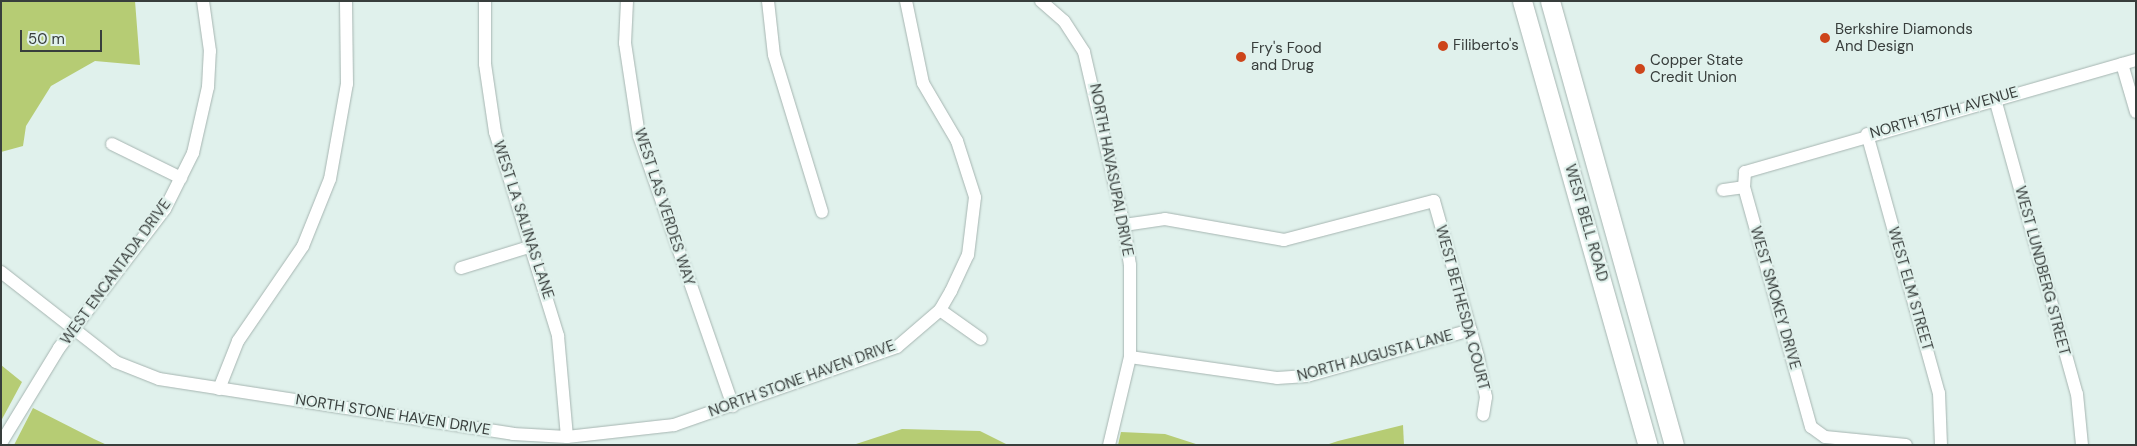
<!DOCTYPE html>
<html>
<head>
<meta charset="utf-8">
<style>
	body { margin:0 }
	#map { position:relative; width:2137px; height:446px; overflow:hidden; background:#e0f1ec; font-family:"DM Sans",sans-serif }
	div>[style] { position:absolute }
	[style*='--x'] { left:calc(var(--x)*1px); top:calc(var(--y)*1px); width:calc(var(--w)*1px); rotate:calc(var(--a)*1deg) }
	.green>* { inset:0; background:#b6cc74 }
	.roads { filter:drop-shadow(0 0 1px #a6b5b1) drop-shadow(0 0 1px #a6b5b1) }
	.street>* { height:12px; margin:-6px; padding:0 6px; transform-origin:6px; border-radius:6px; background:#fff }
	.primary>* { height:19px; margin:-9.5px; padding:0 9.5px; transform-origin:9.5px; border-radius:9.5px; background:#fff }
	.dots>* { width:14px; height:14px; translate:-50% -50%; box-sizing:border-box; border:2px solid #e0f1ec; border-radius:50% }
	span { translate:-50% -50%; white-space:nowrap; text-align:center; line-height:1.15; -webkit-text-stroke:4.5px #e0f1ec; paint-order:stroke }
	.poi-label { font-size:15px; color:#383e3c }
	.left { translate:0 -50%; text-align:left }
	.street-label { font-size:15px; color:#383e3c }
	.frame { position:absolute; inset:0; border:2px solid #383e3c; pointer-events:none }
	.scale { position:absolute; left:20px; top:30px; width:82px; height:22px; box-sizing:border-box; border:2px solid #383e3c; border-top:0; padding-left:6px; font-size:15px; line-height:18px; white-space:nowrap; color:#383e3c; -webkit-text-stroke:4px #e0f1ec; paint-order:stroke }
</style>
</head>
<body>
<div id="map">
	<div class="green">
		<div style="clip-path:polygon(1px 1px,135px 1px,140px 65px,95px 61px,51px 86px,26px 126px,23px 146px,1px 152px)"></div>
		<div style="clip-path:polygon(1px 365px,22px 382px,1px 421px)"></div>
		<div style="clip-path:polygon(33px 408px,94px 439px,107px 445px,14px 445px)"></div>
		<div style="clip-path:polygon(1403px 425px,1404px 445px,1326px 445px,1338px 441px)"></div>
		<div style="clip-path:polygon(902px 429px,980px 431px,1008px 445px,853px 445px)"></div>
		<div style="clip-path:polygon(1121px 432px,1165px 434px,1199px 445px,1118px 445px)"></div>
	</div>
	<div class="roads">
		<div class="street">
			<div style="--x:485;--y:1;--w:63;--a:90"></div>
			<div style="--x:485;--y:64;--w:69;--a:81.6"></div>
			<div style="--x:495;--y:132;--w:214;--a:72.8"></div>
			<div style="--x:558;--y:336;--w:101;--a:84.9"></div>
			<div style="--x:627;--y:1;--w:42;--a:92.7"></div>
			<div style="--x:625;--y:43;--w:94;--a:81.4"></div>
			<div style="--x:639;--y:136;--w:286;--a:70.8"></div>
			<div style="--x:768;--y:1;--w:54;--a:83.7"></div>
			<div style="--x:774;--y:55;--w:164;--a:73"></div>
			<div style="--x:1041;--y:1;--w:30;--a:41"></div>
			<div style="--x:1064;--y:21;--w:37;--a:57"></div>
			<div style="--x:1084;--y:52;--w:178;--a:77"></div>
			<div style="--x:1124;--y:225;--w:40;--a:81.5"></div>
			<div style="--x:1130;--y:265;--w:92;--a:90"></div>
			<div style="--x:1130;--y:357;--w:90;--a:103.4"></div>
			<div style="--x:2122;--y:64;--w:50;--a:73.7"></div>
			<div style="--x:1995;--y:99;--w:306;--a:74.5"></div>
			<div style="--x:2077;--y:394;--w:51;--a:84.4"></div>
			<div style="--x:1867;--y:134;--w:269;--a:74.5"></div>
			<div style="--x:1939;--y:393;--w:52;--a:87.8"></div>
			<div style="--x:112;--y:144;--w:77;--a:26.2"></div>
			<div style="--x:1723;--y:190;--w:21;--a:-8"></div>
			<div style="--x:1124;--y:225;--w:41;--a:-8.3"></div>
			<div style="--x:1165;--y:219;--w:121;--a:10"></div>
			<div style="--x:1284;--y:240;--w:155;--a:-14.6"></div>
			<div style="--x:1434;--y:201;--w:162;--a:74.2"></div>
			<div style="--x:1478;--y:357;--w:41;--a:78.7"></div>
			<div style="--x:1486;--y:397;--w:18;--a:99"></div>
			<div style="--x:461;--y:268;--w:74;--a:-17.2"></div>
			<div style="--x:1;--y:272;--w:146;--a:38"></div>
			<div style="--x:116;--y:362;--w:46;--a:21.6"></div>
			<div style="--x:159;--y:379;--w:358;--a:8.8"></div>
			<div style="--x:513;--y:434;--w:54;--a:3.2"></div>
			<div style="--x:567;--y:437;--w:108;--a:-6.4"></div>
			<div style="--x:674;--y:425;--w:236;--a:-19.3"></div>
			<div style="--x:897;--y:347;--w:57;--a:-40.7"></div>
			<div style="--x:940;--y:310;--w:22;--a:-60"></div>
			<div style="--x:951;--y:291;--w:40;--a:-65"></div>
			<div style="--x:968;--y:255;--w:58;--a:-83.1"></div>
			<div style="--x:975;--y:197;--w:59;--a:-107.8"></div>
			<div style="--x:957;--y:141;--w:67;--a:-120.4"></div>
			<div style="--x:923;--y:83;--w:84;--a:-101.7"></div>
			<div style="--x:940;--y:310;--w:50;--a:35.3"></div>
			<div style="--x:1130;--y:357;--w:148;--a:8.1"></div>
			<div style="--x:1277;--y:378;--w:30;--a:-4"></div>
			<div style="--x:1307;--y:376;--w:170;--a:-15.7"></div>
			<div style="--x:219;--y:389;--w:52;--a:-68.4"></div>
			<div style="--x:238;--y:341;--w:115;--a:-55.6"></div>
			<div style="--x:303;--y:246;--w:72;--a:-68.1"></div>
			<div style="--x:330;--y:179;--w:97;--a:-79.9"></div>
			<div style="--x:347;--y:84;--w:83;--a:-90.7"></div>
			<div style="--x:1;--y:443;--w:111;--a:-58.6"></div>
			<div style="--x:59;--y:348;--w:175;--a:-52.7"></div>
			<div style="--x:165;--y:209;--w:63;--a:-63.4"></div>
			<div style="--x:193;--y:153;--w:68;--a:-77.2"></div>
			<div style="--x:208;--y:87;--w:36;--a:-87"></div>
			<div style="--x:210;--y:51;--w:50;--a:-98"></div>
			<div style="--x:1906;--y:445;--w:81;--a:-174.4"></div>
			<div style="--x:1825;--y:437;--w:17;--a:-144"></div>
			<div style="--x:1811;--y:427;--w:249;--a:-105.6"></div>
			<div style="--x:1744;--y:187;--w:15;--a:-86"></div>
			<div style="--x:1745;--y:172;--w:407;--a:-16"></div>
		</div>
		<div class="primary">
			<div style="--x:1522;--y:1;--w:462;--a:74.2"></div>
			<div style="--x:1550;--y:1;--w:461;--a:74.4"></div>
		</div>
	</div>
	<div class="dots">
		<div style="left:1825px;top:38px;background:#cd451b"></div>
		<div style="left:1443px;top:46px;background:#cd451b"></div>
		<div style="left:1241px;top:57px;background:#cd451b"></div>
		<div style="left:1640px;top:69px;background:#cd451b"></div>
	</div>
	<div class="poi-label">
		<span class="left" style="left:1835px;top:38px">Berkshire Diamonds<br>And Design</span>
		<span class="left" style="left:1453px;top:46px">Filiberto's</span>
		<span class="left" style="left:1251px;top:57px">Fry's Food<br>and Drug</span>
		<span class="left" style="left:1650px;top:69px">Copper State<br>Credit Union</span>
	</div>
	<div class="street-label">
		<span style="left:1944px;top:113px;rotate:-16deg">NORTH 157TH AVENUE</span>
		<span style="left:1111px;top:170px;rotate:79deg">NORTH HAVASUPAI DRIVE</span>
		<span style="left:664px;top:207px;rotate:72deg">WEST LAS VERDES WAY</span>
		<span style="left:523px;top:220px;rotate:72deg">WEST LA SALINAS LANE</span>
		<span style="left:1586px;top:223px;rotate:74deg">WEST BELL ROAD</span>
		<span style="left:2042px;top:271px;rotate:75deg">WEST LUNDBERG STREET</span>
		<span style="left:116px;top:272px;rotate:-54deg">WEST ENCANTADA DRIVE</span>
		<span style="left:1910px;top:289px;rotate:74deg">WEST ELM STREET</span>
		<span style="left:1775px;top:298px;rotate:74deg">WEST SMOKEY DRIVE</span>
		<span style="left:1462px;top:308px;rotate:75deg">WEST BETHESDA COURT</span>
		<span style="left:1375px;top:356px;rotate:-15deg">NORTH AUGUSTA LANE</span>
		<span style="left:802px;top:379px;rotate:-20deg">NORTH STONE HAVEN DRIVE</span>
		<span style="left:393px;top:415px;rotate:9deg">NORTH STONE HAVEN DRIVE</span>
	</div>
	<div class="frame"></div>
	<div class="scale">50 m</div>
</div>
</body>
</html>
